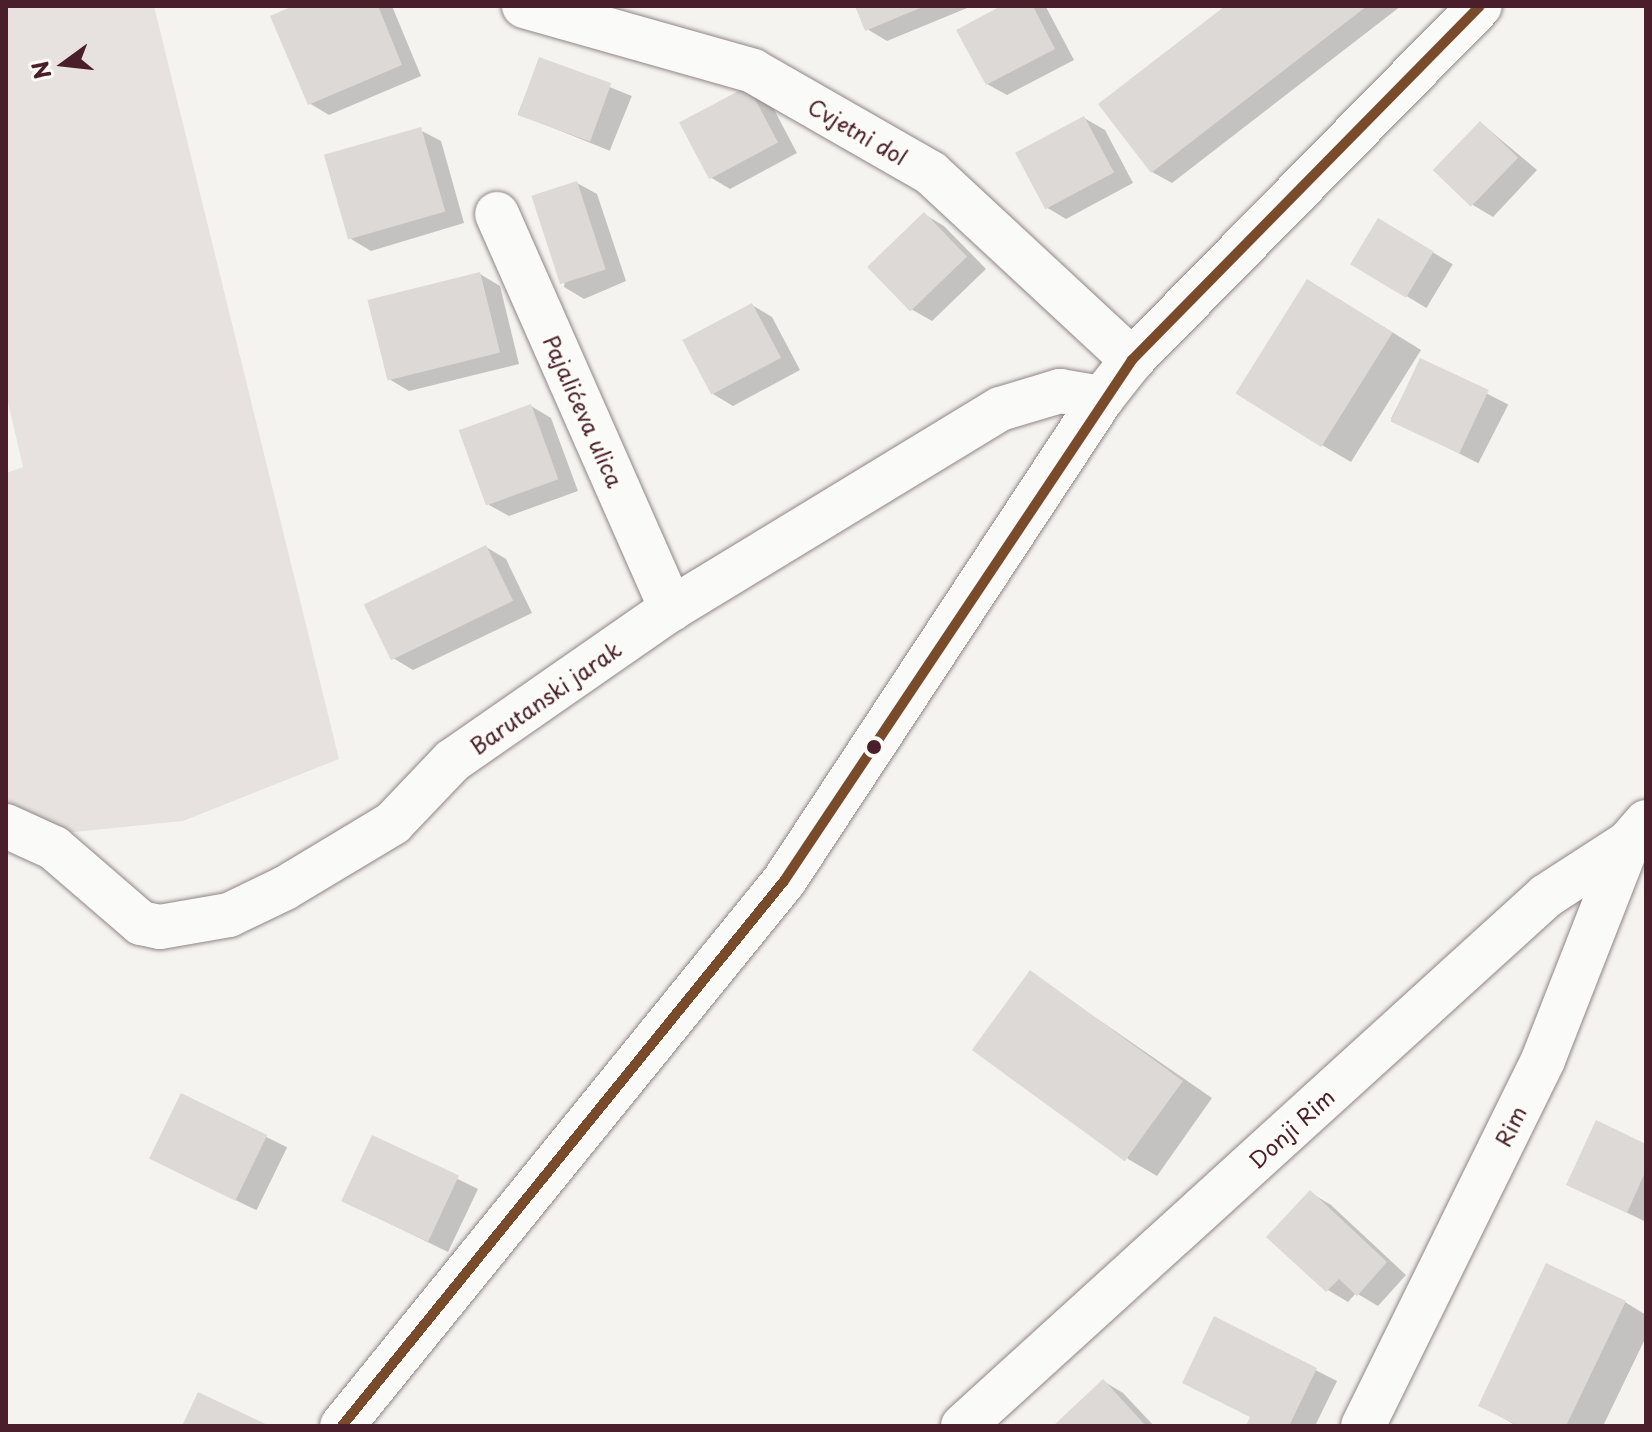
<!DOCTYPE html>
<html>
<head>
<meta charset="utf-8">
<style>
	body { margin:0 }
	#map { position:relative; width:1652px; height:1432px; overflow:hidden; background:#f5f3f0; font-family:"Playpen Sans",sans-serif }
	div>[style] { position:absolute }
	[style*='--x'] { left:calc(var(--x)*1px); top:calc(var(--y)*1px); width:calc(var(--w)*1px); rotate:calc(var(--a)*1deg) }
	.green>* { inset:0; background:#e7e2e0 }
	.shadow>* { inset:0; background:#0003; transform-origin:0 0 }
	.building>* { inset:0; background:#dcd9d7; transform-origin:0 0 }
	.roads { filter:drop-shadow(0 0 2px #8f8687) drop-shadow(0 0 2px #8f8687) }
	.street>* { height:44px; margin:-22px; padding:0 22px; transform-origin:22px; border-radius:22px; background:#fafaf8 }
	.secondary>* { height:44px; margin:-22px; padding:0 22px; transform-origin:22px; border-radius:22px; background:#fafaf8 }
	.bus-1>* { height:10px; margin:-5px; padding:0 5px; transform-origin:5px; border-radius:5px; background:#7a4b2a }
	.dots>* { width:22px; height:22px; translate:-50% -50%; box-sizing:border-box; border:4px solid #fdfcf7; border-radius:50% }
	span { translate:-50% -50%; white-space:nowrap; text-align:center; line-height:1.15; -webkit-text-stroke:6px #fdfcf7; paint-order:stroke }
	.street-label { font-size:22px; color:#4a1f2b }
	.frame { position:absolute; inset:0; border:8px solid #4a1f2b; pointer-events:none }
	.north { position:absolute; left:24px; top:24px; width:80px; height:80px; -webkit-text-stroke:6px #fdfcf7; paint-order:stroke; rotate:255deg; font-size:22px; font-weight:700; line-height:32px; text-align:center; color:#4a1f2b }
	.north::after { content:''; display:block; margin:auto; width:28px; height:36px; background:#4a1f2b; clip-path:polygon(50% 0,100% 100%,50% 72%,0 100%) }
</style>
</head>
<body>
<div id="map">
	<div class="green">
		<div style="clip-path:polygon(6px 6px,154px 6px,339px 759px,183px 821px,6px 839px,6px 473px,23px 467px,6px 394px)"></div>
	</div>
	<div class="shadow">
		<div style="clip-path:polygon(298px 6px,392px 6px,421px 76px,329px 115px,309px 103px)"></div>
		<div style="clip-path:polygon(857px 6px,972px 6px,887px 41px,867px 29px)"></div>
		<div style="clip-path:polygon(1006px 6px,1046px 7px,1074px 60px,1007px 95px,987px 84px)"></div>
		<div style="clip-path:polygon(1228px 6px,1401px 6px,1172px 183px,1152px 172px)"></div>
		<div style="left:540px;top:59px;width:99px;height:59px;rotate:22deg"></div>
		<div style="clip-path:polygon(748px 88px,769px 100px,797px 153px,730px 189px,710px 177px)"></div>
		<div style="clip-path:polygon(1084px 118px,1105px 130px,1133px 183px,1066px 219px,1046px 207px)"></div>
		<div style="clip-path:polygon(1481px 123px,1537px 170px,1493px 217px,1473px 205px)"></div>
		<div style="clip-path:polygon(420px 130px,441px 141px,464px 223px,371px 251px,351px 239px)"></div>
		<div style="clip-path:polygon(577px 183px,597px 194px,626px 281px,584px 299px,564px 287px)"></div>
		<div style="clip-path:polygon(924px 214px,944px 226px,986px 269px,932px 321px,911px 309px)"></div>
		<div style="left:1379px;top:220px;width:86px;height:51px;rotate:31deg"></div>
		<div style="clip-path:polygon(480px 274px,500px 286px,519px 364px,409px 391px,389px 379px)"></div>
		<div style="clip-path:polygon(1337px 298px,1421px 350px,1351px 462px,1322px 445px)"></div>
		<div style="clip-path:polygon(752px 305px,772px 317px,800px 370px,733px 406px,713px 394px)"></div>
		<div style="left:1421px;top:360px;width:98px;height:66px;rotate:27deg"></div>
		<div style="clip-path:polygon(531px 406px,551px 418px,578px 491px,509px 516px,489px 505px)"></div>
		<div style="clip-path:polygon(486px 547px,506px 559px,532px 613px,413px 670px,393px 658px)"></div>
		<div style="clip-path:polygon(1031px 973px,1212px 1098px,1157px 1176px,1128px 1159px)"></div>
		<div style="left:182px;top:1096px;width:117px;height:70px;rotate:26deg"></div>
		<div style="clip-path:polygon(373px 1137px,478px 1189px,448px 1252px,364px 1211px)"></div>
		<div style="clip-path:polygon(1646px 1146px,1646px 1222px,1569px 1184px)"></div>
		<div style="clip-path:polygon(1311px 1193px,1331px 1205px,1406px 1275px,1378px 1306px,1356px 1293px,1348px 1302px,1328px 1290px,1269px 1237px)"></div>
		<div style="clip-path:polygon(1625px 1302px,1646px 1315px,1646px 1337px,1603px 1426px,1517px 1426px,1480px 1405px)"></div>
		<div style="clip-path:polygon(1215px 1319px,1337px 1381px,1315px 1426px,1248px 1426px,1252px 1418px)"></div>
		<div style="clip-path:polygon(1103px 1381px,1123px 1393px,1154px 1426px,1056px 1426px)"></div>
	</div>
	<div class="building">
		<div style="clip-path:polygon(293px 6px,378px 6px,402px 65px,308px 105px,270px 16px)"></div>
		<div style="clip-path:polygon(855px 6px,925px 6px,865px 31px)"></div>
		<div style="clip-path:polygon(1001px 6px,1033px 6px,1055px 49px,986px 85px,956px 30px)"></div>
		<div style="clip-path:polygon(1225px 6px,1367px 6px,1151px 173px,1098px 104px)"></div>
		<div style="left:539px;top:57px;width:77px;height:62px;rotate:20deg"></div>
		<div style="left:748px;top:86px;width:64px;height:78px;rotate:62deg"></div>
		<div style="left:1084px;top:116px;width:64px;height:78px;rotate:62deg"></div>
		<div style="left:1480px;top:121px;width:53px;height:68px;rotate:44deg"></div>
		<div style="left:421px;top:127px;width:88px;height:101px;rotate:74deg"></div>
		<div style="left:577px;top:181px;width:93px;height:48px;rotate:72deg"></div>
		<div style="left:924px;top:212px;width:62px;height:79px;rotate:46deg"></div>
		<div style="left:1378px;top:218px;width:65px;height:54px;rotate:31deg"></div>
		<div style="left:480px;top:272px;width:83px;height:116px;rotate:76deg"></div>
		<div style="left:1307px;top:279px;width:101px;height:135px;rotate:32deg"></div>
		<div style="left:752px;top:303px;width:62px;height:79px;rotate:62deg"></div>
		<div style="left:1420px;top:358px;width:76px;height:70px;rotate:25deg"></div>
		<div style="left:531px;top:404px;width:80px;height:77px;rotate:70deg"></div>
		<div style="left:486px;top:545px;width:62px;height:136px;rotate:64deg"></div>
		<div style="left:1030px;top:970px;width:189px;height:99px;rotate:36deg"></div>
		<div style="left:181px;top:1093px;width:96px;height:73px;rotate:26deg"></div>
		<div style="clip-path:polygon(1596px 1120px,1646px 1144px,1646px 1170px,1627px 1213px,1566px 1185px)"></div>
		<div style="left:372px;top:1135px;width:96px;height:73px;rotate:25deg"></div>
		<div style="clip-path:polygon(1310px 1190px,1387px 1262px,1357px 1296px,1339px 1279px,1326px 1292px,1266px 1237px)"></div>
		<div style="clip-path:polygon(1546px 1263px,1626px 1301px,1566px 1426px,1519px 1426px,1478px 1406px)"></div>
		<div style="clip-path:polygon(1214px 1316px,1317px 1368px,1289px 1426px,1246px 1426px,1250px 1417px,1182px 1383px)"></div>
		<div style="clip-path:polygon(1103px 1379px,1146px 1426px,1053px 1426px)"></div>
		<div style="clip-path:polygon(198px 1392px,270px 1426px,182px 1426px)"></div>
	</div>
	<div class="roads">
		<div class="street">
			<div style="--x:524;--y:6;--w:238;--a:15.8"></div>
			<div style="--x:753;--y:71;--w:205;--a:29.8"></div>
			<div style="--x:931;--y:173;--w:275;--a:42.9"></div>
			<div style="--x:497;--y:214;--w:432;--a:66.2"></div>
			<div style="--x:6;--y:826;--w:53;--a:24.6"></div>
			<div style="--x:54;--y:848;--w:115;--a:40.8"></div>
			<div style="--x:141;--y:923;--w:19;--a:12"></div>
			<div style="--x:160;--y:927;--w:70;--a:-9.9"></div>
			<div style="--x:229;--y:915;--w:62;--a:-25.7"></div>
			<div style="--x:285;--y:888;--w:126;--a:-31"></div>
			<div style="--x:393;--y:823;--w:86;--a:-46.4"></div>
			<div style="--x:452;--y:761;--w:267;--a:-34.8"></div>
			<div style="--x:671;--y:609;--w:385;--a:-31.3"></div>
			<div style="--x:1000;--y:409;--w:63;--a:-16.7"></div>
			<div style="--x:1060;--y:391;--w:43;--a:9.5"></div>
			<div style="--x:963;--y:1426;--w:788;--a:-42.27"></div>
			<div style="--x:1546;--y:896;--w:98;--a:-32.9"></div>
		</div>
		<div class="secondary">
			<div style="--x:342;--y:1426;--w:702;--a:-50.96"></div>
			<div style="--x:784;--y:881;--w:578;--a:-56.64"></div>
			<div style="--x:1102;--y:398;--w:48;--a:-51.7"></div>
			<div style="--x:1132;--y:360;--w:496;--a:-45.5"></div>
			<div style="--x:1363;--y:1426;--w:408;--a:-63.8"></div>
			<div style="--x:1543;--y:1060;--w:233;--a:-68.6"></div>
			<div style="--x:1628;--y:843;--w:28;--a:-49"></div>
		</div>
	</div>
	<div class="bus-1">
		<div style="--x:342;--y:1426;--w:702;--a:-50.96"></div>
		<div style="--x:784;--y:881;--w:627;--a:-56.26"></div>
		<div style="--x:1132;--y:360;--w:496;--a:-45.5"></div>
	</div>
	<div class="dots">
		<div style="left:874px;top:747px;background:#4a1f2b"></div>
	</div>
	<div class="street-label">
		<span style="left:858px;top:131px;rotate:30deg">Cvjetni dol</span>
		<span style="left:584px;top:411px;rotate:66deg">Pajalićeva ulica</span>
		<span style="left:545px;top:697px;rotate:-35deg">Barutanski jarak</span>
		<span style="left:1510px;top:1126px;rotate:-64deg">Rim</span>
		<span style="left:1291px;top:1128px;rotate:-42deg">Donji Rim</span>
	</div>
	<div class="frame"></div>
	<div class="north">N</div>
</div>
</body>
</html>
